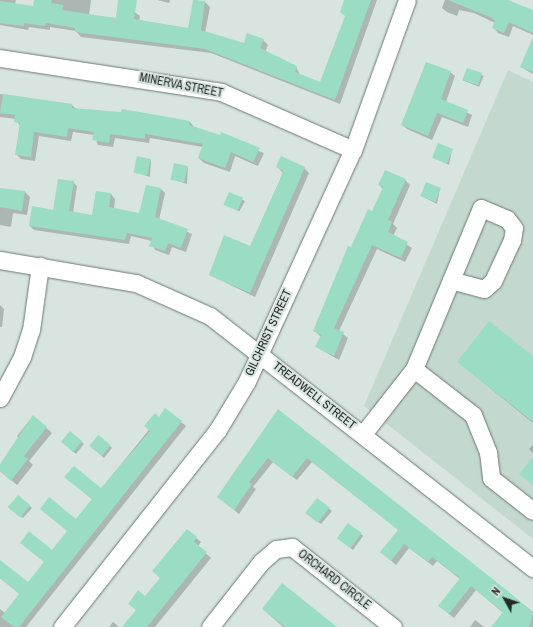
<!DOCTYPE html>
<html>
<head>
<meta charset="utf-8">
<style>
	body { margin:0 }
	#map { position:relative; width:533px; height:627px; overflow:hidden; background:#d7e4df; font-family:"Archivo Narrow",sans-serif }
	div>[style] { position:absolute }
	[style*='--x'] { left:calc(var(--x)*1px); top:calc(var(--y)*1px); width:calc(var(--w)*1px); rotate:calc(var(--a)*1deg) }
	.built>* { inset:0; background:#c3d9d0 }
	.shadow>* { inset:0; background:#0003; transform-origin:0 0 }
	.building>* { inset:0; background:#9bdcc4; transform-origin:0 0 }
	.roads { filter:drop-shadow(0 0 1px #6c7873) drop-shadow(0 0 1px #6c7873) }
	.minor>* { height:17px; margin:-8.5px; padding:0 8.5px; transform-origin:8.5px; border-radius:8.5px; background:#fff }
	span { translate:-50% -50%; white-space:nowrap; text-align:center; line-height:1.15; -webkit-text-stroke:4px #d7e4df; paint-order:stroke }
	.street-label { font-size:12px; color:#252a28 }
	.north { position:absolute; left:485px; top:579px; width:40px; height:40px; -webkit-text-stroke:3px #d7e4df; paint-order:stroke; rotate:310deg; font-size:11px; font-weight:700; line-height:16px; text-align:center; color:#252a28 }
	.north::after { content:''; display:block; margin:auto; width:14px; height:18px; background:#252a28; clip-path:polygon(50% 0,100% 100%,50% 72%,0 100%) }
</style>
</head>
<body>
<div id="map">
	<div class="built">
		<div style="clip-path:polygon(508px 70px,533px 82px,533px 539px,364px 406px)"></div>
	</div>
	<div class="shadow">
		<div style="clip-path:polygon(0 0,16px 0,15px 4px,34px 7px,35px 0,91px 0,89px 15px,116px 19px,119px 0,135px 0,133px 11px,140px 16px,139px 21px,189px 29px,194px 0,205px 2px,210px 7px,205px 33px,244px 44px,263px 40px,268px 45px,265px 52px,296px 67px,300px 75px,321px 83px,346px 16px,345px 0,377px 0,340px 104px,211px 53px,81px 37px,76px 31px,50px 27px,50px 30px,29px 27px,28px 30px,0 25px)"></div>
		<div style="clip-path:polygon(157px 0,170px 0,169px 3px)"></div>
		<div style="clip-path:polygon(445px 0,505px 0,533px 11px,533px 35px,513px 26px,509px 37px,498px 33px,494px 28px,495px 23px,474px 13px,459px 10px,457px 16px,447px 12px,442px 8px)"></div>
		<div style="clip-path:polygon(533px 39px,533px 74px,521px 67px)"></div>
		<div style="left:467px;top:69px;width:18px;height:12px;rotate:22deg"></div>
		<div style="clip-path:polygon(450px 72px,455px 76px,446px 102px,472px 115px,468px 127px,442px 117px,432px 140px,407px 129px,402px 125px)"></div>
		<div style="clip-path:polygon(0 94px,72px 105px,76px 109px,190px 122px,194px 127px,264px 153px,258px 166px,235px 156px,230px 172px,204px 163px,199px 158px,203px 147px,150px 138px,149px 143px,115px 138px,113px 147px,98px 145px,94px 135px,73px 132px,71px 141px,39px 136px,35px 161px,21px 159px,16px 154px,20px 126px,16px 119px,0 117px)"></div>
		<div style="clip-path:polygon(452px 150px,449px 165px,433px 157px)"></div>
		<div style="clip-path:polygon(151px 160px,150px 177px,135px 172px)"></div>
		<div style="clip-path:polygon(188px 167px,187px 184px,172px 179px)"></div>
		<div style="clip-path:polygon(277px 167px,304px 168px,309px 173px,255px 297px,210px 275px,250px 247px,283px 173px)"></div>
		<div style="clip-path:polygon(405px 180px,410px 185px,393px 224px,397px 228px,393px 236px,412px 248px,405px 262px,377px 249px,339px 331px,348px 338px,339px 360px,316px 347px,321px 337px,315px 331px,351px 249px,373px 213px,383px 189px,379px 185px)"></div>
		<div style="clip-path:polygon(73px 182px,77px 186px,73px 213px,93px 216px,96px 192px,111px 194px,115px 199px,114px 209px,140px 215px,161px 189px,165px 193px,159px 220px,192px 234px,186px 252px,172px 247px,169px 255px,155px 250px,152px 241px,131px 236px,129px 244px,34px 230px,30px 226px,54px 211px)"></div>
		<div style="clip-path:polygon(0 189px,25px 192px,30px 197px,27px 215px,13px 213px,11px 227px,0 225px)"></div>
		<div style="clip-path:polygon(440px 189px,437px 204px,421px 196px)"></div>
		<div style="left:230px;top:193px;width:17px;height:12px;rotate:28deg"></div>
		<div style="clip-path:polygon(0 305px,4px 309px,2px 327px,0 327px)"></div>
		<div style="clip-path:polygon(533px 357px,533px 423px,458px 362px)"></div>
		<div style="clip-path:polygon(165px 410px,186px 426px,26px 627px,0 627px,0 609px,5px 613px,20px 594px,0 578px,0 562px,28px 584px,93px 500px,70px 481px,101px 489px)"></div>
		<div style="clip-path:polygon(278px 411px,533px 612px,533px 627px,520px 627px,476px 590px,454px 618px,444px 610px,460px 579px,437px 561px,433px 566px,409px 548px,396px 565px,386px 556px,399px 530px,312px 462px,297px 480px,273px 462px,253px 487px,256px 489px,239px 514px,223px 501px)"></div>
		<div style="clip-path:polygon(33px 416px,52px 433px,29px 461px,33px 465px,17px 485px,0 471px,0 466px,21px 440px,17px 436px)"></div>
		<div style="clip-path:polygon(70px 432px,84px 444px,76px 454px,64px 444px)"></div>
		<div style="clip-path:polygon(533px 445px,533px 453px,529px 449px)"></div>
		<div style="clip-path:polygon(110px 446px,112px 448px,104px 458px,93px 448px)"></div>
		<div style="clip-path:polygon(18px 496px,32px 508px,23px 518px,12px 509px)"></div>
		<div style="clip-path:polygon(317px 499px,332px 511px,321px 524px,309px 515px)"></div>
		<div style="clip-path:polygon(361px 534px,363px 536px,353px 550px,340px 540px)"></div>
		<div style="clip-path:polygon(196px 538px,201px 542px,198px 546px,211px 558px,155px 627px,123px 627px)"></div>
		<div style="clip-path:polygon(263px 609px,336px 627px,283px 627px)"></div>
		<div style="clip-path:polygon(475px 620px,484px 627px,470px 627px)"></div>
		<div style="clip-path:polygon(113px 622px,119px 627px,109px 627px)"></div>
	</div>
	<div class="building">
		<div style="clip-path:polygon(34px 0,52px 0,51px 3px,63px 5px,62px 10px,116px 18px,118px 0,137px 0,134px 19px,188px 28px,193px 0,205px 1px,201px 30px,244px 43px,247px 33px,264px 39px,260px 48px,297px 66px,295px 72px,320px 82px,345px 16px,340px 12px,344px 0,371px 0,335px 100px,205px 49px,75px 32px,75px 28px,46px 23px,45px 26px,24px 23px,24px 26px,0 23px,0 1px,33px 6px)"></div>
		<div style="clip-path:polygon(448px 0,508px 0,533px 10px,533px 33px,509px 22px,504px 33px,492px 28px,495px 21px,492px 18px)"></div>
		<div style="clip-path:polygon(533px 37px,533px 72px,520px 67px)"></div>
		<div style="clip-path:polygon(426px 62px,451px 71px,441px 99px,468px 110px,463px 123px,437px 113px,428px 136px,401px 125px)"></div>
		<div style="left:467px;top:68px;width:16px;height:13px;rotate:18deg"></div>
		<div style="clip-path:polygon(3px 94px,72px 104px,72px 108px,121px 112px,122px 109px,190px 121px,189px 125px,220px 135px,221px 132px,260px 148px,253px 162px,231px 152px,225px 168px,198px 158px,203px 144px,145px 134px,145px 139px,110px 134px,109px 143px,92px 140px,94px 132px,68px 128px,67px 137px,34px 132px,31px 157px,15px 155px,20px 123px,14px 122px,15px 115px,0 113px)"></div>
		<div style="left:438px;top:143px;width:16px;height:16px;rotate:22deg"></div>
		<div style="left:137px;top:156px;width:14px;height:17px;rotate:12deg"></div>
		<div style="clip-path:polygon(281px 156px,305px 167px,250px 293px,209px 275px,224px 235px,250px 246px,279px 182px,283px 171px,276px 167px)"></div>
		<div style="left:174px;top:163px;width:14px;height:17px;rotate:12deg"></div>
		<div style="clip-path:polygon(385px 170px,406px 179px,388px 220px,392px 222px,388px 232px,408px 242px,401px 258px,372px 245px,334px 328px,344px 332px,334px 356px,315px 347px,321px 335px,313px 331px,348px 246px,351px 247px,368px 209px,372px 211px,383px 187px,378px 185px)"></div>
		<div style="clip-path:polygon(58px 179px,74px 181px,69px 211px,92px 215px,96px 191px,111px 193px,109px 207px,139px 213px,146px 185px,161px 188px,155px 217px,188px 229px,181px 248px,168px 243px,165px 251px,149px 246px,152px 238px,127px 233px,125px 240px,29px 226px,32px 206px,53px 210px)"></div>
		<div style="left:426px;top:182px;width:16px;height:15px;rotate:22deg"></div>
		<div style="clip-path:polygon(0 188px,25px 191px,22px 211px,0 207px)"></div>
		<div style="left:229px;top:192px;width:15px;height:14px;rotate:23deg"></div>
		<div style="clip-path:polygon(489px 321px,533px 356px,533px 422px,457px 362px)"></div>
		<div style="clip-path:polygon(165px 408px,182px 421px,19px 627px,14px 627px,1px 617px,19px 594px,0 578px,0 560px,28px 582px,44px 562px,20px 543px,29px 531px,52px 550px,67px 531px,40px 509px,49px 497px,76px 519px,92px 499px,64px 477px,74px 466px,101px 488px,150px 431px,144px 426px,155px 413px,159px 417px)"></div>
		<div style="clip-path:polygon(278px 409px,509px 592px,533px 613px,529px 627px,491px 627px,503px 612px,471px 586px,449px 614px,438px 606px,460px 578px,432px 557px,428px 562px,404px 544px,391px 561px,380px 552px,398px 530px,307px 458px,292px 477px,268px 458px,249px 482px,252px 484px,234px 510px,217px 497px)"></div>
		<div style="clip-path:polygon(33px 415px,47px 427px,24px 456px,28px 459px,11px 481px,0 471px,0 464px)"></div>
		<div style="left:70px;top:431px;width:16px;height:14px;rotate:40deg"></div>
		<div style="left:98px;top:435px;width:16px;height:14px;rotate:38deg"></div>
		<div style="clip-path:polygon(533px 457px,533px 485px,519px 474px)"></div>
		<div style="left:18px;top:495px;width:16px;height:16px;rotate:40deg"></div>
		<div style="left:317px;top:498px;width:16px;height:19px;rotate:38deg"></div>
		<div style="left:348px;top:523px;width:17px;height:19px;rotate:36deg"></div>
		<div style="clip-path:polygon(187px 529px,197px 537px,193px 541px,207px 552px,147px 627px,122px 627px,136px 610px,128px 604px,138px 590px,145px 596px,160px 578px,152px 571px)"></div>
		<div style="clip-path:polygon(282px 583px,337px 627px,285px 627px,262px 609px)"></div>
	</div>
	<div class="roads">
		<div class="minor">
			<div style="--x:0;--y:58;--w:224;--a:8.7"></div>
			<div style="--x:221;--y:92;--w:144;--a:23.7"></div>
			<div style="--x:0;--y:260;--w:138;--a:9.6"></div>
			<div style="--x:136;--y:283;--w:81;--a:24"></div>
			<div style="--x:210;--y:316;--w:410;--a:38"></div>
			<div style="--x:414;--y:369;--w:96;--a:-67.4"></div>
			<div style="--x:451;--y:280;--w:78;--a:-67.4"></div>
			<div style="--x:481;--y:208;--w:28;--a:23"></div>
			<div style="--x:507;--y:219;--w:11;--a:52"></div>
			<div style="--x:514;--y:228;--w:12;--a:99"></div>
			<div style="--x:512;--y:240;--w:45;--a:114.9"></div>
			<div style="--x:493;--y:281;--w:12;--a:138"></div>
			<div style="--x:484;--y:289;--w:34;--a:-165"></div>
			<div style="--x:0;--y:398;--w:47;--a:-61.8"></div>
			<div style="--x:22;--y:357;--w:28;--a:-72"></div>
			<div style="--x:31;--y:330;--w:65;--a:-82"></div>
			<div style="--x:363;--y:434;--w:83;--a:-51.9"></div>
			<div style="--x:414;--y:369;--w:75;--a:37.9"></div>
			<div style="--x:473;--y:415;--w:40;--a:68"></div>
			<div style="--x:488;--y:452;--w:26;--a:83"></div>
			<div style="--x:491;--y:478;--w:53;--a:38.2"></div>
			<div style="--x:62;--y:627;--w:250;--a:-51.7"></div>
			<div style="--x:217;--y:431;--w:58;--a:-59"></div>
			<div style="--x:247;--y:381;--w:254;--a:-65.4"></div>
			<div style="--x:353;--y:150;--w:159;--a:-70.2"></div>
			<div style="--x:210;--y:627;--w:83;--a:-51.9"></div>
			<div style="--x:261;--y:562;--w:20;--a:-41"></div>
			<div style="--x:276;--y:549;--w:16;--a:-7"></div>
			<div style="--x:292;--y:547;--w:129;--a:38.4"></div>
		</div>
	</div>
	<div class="street-label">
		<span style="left:181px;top:86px;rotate:11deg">MINERVA STREET</span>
		<span style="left:269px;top:333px;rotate:-65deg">GILCHRIST STREET</span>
		<span style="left:314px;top:396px;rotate:38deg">TREADWELL STREET</span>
		<span style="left:334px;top:580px;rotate:38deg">ORCHARD CIRCLE</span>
	</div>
	<div class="north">N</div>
</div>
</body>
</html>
